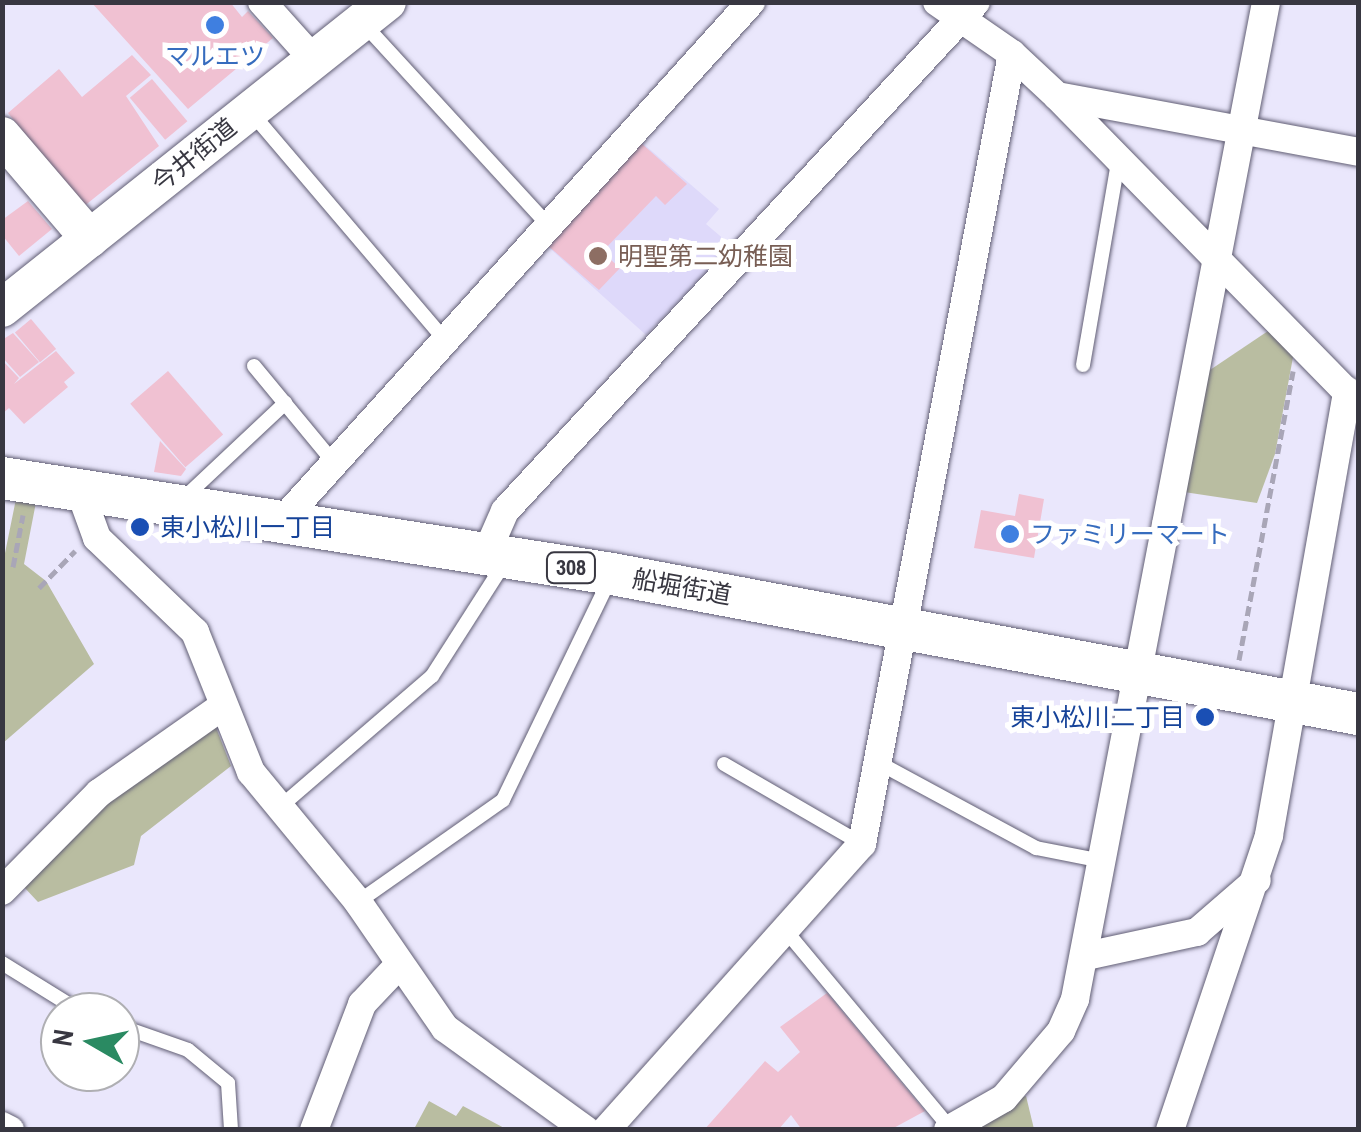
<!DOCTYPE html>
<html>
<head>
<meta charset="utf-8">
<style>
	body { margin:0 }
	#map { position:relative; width:1361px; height:1132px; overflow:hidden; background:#eae7fc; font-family:"Archivo Narrow","Noto Sans JP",sans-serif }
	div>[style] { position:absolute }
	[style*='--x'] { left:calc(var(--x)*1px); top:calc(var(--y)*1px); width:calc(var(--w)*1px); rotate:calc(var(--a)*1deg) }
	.built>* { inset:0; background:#ded9fa }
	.green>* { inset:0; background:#b9bda1 }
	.building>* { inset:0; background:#f0c1d2; transform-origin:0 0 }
	.path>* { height:5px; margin-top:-2.5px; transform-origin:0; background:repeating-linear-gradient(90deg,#a9a6b7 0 10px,transparent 0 15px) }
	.roads { filter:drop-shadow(0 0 2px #615e74) drop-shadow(0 0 2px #615e74) }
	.lane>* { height:14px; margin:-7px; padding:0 7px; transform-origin:7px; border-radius:7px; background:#fff }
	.street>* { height:28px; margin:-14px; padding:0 14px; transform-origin:14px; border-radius:14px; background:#fff }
	.secondary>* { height:38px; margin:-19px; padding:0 19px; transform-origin:19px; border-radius:19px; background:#fff }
	.primary>* { height:42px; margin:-21px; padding:0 21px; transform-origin:21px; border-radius:21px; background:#fff }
	.dots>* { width:28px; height:28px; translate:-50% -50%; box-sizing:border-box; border:5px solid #fff; border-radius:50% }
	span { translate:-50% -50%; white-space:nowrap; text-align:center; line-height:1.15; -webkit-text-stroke:10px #fff; paint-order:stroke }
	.shield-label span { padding:2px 8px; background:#fff; border:2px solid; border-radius:8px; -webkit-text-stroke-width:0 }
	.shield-label { font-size:22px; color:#383741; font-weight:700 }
	.shop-label { font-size:25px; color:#366cbe }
	.left { translate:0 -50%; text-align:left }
	.street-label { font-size:25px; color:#383741 }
	.education-label { font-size:25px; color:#785e54 }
	.transit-label { font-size:25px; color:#164399 }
	.right { translate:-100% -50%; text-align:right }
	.frame { position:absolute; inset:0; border:5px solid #383741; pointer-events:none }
	.north { position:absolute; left:40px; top:992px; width:100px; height:100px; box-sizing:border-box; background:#fff; border:2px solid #afafb3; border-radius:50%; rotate:279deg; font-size:28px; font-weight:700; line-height:40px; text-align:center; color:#383741 }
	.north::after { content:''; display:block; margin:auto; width:35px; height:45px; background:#2a8a62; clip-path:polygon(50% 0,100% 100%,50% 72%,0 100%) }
</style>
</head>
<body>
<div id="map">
	<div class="built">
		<div style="clip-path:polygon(639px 140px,719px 209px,706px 224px,732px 246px,646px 335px,545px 244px)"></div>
	</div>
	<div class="green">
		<div style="clip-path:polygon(1271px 329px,1294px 352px,1275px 454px,1257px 503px,1184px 492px,1207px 372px)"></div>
		<div style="clip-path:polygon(18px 489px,38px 492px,24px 564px,46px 581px,94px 664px,3px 743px,3px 563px)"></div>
		<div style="clip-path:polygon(215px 725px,231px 766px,141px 836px,134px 865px,38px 902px,23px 886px,108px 800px)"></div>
		<div style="clip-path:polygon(1026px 1096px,1034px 1129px,960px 1130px,1007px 1101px)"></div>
		<div style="clip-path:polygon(429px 1101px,456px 1116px,463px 1106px,506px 1129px,414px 1129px)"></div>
	</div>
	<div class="building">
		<div style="clip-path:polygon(91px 2px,230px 2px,242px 17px,248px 11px,273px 38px,188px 109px)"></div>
		<div style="clip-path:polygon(132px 55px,151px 75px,126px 96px,159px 146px,83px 207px,8px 113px,59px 69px,82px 97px)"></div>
		<div style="left:152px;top:79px;width:55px;height:29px;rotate:50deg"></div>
		<div style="clip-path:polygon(640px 142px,687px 184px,665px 205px,656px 196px,602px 252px,620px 268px,599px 290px,547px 245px)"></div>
		<div style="clip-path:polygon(28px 201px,52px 229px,19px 256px,2px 235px,2px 220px)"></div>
		<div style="left:31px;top:319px;width:39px;height:21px;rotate:50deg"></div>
		<div style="clip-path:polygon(13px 333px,39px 362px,20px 377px,2px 357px,2px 340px)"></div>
		<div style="clip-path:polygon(56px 351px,75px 373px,64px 382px,68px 387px,24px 424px,9px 408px,2px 414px,2px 360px,19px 378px,14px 384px)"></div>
		<div style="left:168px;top:371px;width:84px;height:50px;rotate:49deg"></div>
		<div style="clip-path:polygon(160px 441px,186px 469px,181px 476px,154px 472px)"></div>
		<div style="clip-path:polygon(1019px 494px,1044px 499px,1034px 558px,974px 548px,981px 510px,1015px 516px)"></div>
		<div style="clip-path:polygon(827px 993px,925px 1111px,890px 1130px,802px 1130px,791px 1115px,778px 1130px,704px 1130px,765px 1061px,778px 1072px,800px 1052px,780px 1027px)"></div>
	</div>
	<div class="path">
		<div style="--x:13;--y:567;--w:53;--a:-79.1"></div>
		<div style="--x:39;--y:588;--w:52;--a:-45.8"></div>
		<div style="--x:1239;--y:660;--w:294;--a:-79.4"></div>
	</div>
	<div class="roads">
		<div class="lane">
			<div style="--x:362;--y:22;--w:274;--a:47.5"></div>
			<div style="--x:250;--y:111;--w:301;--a:49.6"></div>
			<div style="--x:1083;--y:365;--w:205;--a:-80.2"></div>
			<div style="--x:254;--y:366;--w:121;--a:50.4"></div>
			<div style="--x:184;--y:498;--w:139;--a:-43.2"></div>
			<div style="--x:879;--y:763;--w:179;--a:28.4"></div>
			<div style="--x:1036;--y:848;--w:67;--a:11.1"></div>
			<div style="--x:724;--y:764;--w:160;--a:30.1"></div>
			<div style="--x:279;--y:808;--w:202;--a:-40.8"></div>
			<div style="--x:432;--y:676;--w:132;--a:-57.4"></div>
			<div style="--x:358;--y:902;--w:177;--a:-35.1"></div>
			<div style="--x:503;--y:800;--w:248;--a:-64.2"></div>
			<div style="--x:786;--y:931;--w:256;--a:50.2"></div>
			<div style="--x:2;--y:963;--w:93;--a:31.8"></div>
			<div style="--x:120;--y:1026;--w:72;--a:19.4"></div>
			<div style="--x:188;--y:1050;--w:52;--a:39.5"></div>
			<div style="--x:228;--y:1083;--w:47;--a:86.3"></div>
		</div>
		<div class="street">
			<div style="--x:262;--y:2;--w:78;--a:48.1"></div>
			<div style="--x:937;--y:2;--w:91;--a:34.7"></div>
			<div style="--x:1012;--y:54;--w:62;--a:43"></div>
			<div style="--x:1057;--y:96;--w:429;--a:45.6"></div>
			<div style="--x:1057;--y:96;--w:306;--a:10.5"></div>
			<div style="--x:80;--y:491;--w:50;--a:70.1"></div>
			<div style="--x:97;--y:538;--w:136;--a:43.8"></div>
			<div style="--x:195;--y:632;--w:151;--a:68.2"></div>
			<div style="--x:251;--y:772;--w:168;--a:50.5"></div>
			<div style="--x:358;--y:902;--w:153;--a:55.4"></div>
			<div style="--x:445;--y:1028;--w:174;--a:35.9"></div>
			<div style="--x:281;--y:522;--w:701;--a:-47.89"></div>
			<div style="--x:486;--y:554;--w:47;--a:-66.2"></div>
			<div style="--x:505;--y:511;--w:693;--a:-47.22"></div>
			<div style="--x:2;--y:891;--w:138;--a:-45.3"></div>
			<div style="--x:99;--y:793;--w:151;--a:-35.1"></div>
			<div style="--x:1086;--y:956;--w:114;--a:-12.2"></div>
			<div style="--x:1197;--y:932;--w:79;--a:-40.9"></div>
			<div style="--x:2;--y:1126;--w:9;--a:27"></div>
			<div style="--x:314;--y:1130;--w:135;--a:-69.1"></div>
			<div style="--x:362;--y:1004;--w:51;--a:-46.6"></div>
			<div style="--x:606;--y:1130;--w:384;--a:-48.2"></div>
			<div style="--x:862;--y:844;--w:804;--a:-79.25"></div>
			<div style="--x:948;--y:1130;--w:64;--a:-29.7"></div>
			<div style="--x:1004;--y:1098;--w:88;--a:-49.6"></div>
			<div style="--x:1061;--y:1031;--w:35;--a:-66"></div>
			<div style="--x:1075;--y:999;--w:1015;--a:-79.15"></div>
			<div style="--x:1170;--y:1130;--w:311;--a:-71.4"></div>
			<div style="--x:1269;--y:835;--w:451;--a:-80"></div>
		</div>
		<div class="secondary">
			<div style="--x:2;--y:136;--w:135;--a:49.5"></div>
			<div style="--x:2;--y:308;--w:492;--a:-38.5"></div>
		</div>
		<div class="primary">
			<div style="--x:2;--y:478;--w:618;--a:8.94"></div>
			<div style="--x:612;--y:574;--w:759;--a:10.63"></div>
		</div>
	</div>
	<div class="dots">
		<div style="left:215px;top:25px;background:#3f7fe0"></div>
		<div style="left:598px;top:256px;background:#8d6e63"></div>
		<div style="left:140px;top:527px;background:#1a4fb4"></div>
		<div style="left:1010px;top:534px;background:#3f7fe0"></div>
		<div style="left:1205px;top:717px;background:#1a4fb4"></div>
	</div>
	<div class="shield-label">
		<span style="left:571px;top:568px">308</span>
	</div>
	<div class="shop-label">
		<span style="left:215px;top:56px">マルエツ</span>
		<span class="left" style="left:1030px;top:534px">ファミリーマート</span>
	</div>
	<div class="street-label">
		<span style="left:194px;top:155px;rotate:-39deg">今井街道</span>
		<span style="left:682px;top:587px;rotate:10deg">船堀街道</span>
	</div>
	<div class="education-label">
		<span class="left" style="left:618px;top:256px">明聖第二幼稚園</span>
	</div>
	<div class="transit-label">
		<span class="left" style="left:160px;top:527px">東小松川一丁目</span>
		<span class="right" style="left:1185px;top:717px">東小松川二丁目</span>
	</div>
	<div class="frame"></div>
	<div class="north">N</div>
</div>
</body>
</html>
